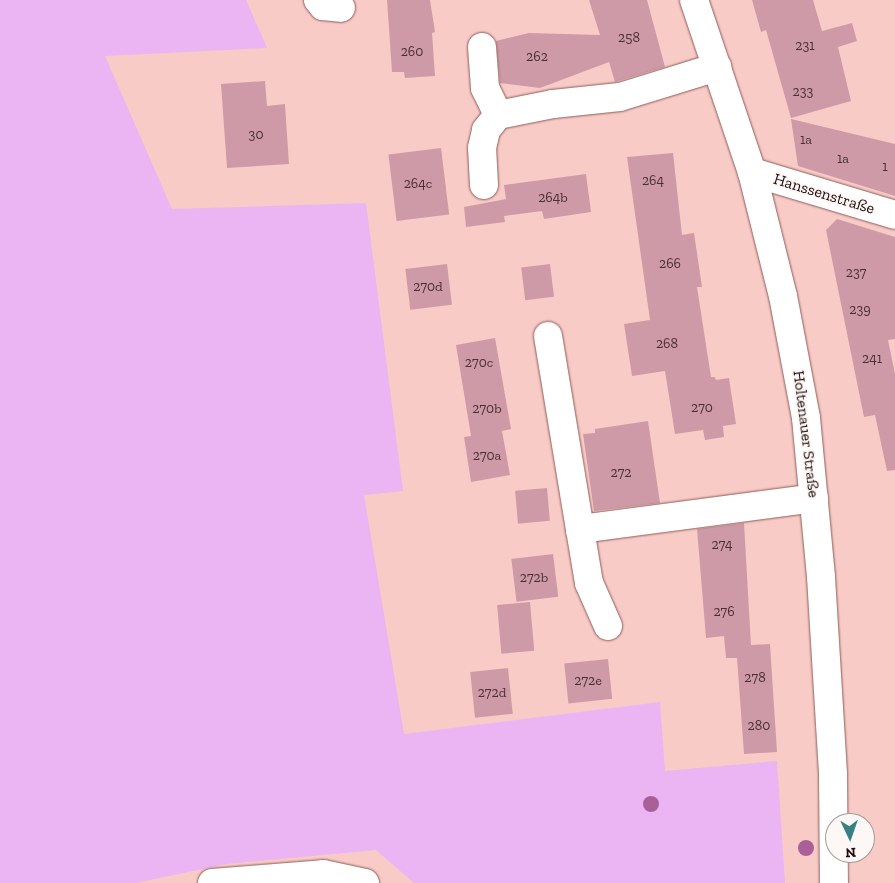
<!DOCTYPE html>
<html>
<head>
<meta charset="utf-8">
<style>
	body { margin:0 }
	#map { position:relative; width:895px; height:883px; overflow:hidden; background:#f9cbc7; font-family:"Zilla Slab",serif }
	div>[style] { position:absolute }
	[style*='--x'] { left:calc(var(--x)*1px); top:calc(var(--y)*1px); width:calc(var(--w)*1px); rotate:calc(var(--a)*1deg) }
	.green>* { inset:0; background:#ebb4f2 }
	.building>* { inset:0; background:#cf9aa7; transform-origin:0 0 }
	.roads { filter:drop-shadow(0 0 1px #8e5d5a) drop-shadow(0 0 1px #8e5d5a) }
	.minor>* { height:28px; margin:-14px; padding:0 14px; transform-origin:14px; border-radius:14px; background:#fff }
	.trees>* { width:16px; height:16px; margin:-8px; border-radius:50%; background:#a96098 }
	span { translate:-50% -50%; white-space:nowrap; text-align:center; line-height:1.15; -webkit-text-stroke:4px #fdf7f6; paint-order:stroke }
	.number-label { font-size:14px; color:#4a3032 }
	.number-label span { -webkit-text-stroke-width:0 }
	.street-label { font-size:16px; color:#1e0c0b }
	.north { position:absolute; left:825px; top:813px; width:50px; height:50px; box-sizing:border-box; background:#fdf7f6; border:1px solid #a49998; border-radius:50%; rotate:177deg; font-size:14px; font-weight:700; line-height:20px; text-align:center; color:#1e0c0b }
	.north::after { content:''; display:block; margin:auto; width:18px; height:22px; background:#378086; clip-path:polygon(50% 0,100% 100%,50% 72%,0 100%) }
</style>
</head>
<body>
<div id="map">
	<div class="green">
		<div style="clip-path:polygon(0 0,246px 0,267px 48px,105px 56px,172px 209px,366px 203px,403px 491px,364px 495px,404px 734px,660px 702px,665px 771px,777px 761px,785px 883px,414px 883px,376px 850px,226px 864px,136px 883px,0 883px)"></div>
	</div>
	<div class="building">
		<div style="clip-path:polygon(387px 0,430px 0,435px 32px,432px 33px,435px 76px,405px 78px,404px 72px,392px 72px)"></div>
		<div style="clip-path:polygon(589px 0,647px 0,665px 67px,615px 82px,609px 62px,540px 88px,500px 83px,496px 41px,529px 33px,600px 35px)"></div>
		<div style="clip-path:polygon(752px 0,813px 0,822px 31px,852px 23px,857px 41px,838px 47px,851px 101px,791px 118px,766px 30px,761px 32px)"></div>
		<div style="clip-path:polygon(265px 81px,267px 106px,285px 104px,289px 164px,227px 168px,221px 84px)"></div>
		<div style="clip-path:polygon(791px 119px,895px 144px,895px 196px,798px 166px)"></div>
		<div style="left:441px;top:148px;width:67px;height:53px;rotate:83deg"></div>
		<div style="clip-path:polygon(673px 153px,682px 235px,694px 233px,702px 287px,697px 287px,711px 377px,715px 377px,716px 380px,729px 378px,736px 424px,723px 426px,724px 437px,705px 440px,703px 430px,675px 434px,665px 371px,632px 376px,624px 324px,650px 320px,627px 157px)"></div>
		<div style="clip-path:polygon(586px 174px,591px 212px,544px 219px,542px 211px,504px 216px,505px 222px,466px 227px,464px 207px,506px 199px,504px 185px)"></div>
		<div style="clip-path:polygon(837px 219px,895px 237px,895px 339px,888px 340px,895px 374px,895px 470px,887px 471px,875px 415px,864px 417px,826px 230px)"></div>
		<div style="left:447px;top:264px;width:41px;height:42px;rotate:83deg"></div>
		<div style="left:550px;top:264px;width:33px;height:29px;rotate:83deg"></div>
		<div style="clip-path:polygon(495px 338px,511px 429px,502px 431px,510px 475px,471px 482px,464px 437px,471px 436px,456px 345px)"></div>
		<div style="clip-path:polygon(648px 421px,660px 503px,594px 511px,583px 434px,595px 433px,595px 429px)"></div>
		<div style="left:547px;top:488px;width:33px;height:32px;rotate:85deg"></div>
		<div style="clip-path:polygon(744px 523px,751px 645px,770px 644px,777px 752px,744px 754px,737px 658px,726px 658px,724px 636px,706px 638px,697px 529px)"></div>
		<div style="left:553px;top:554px;width:43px;height:42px;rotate:83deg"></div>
		<div style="left:530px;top:602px;width:49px;height:33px;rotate:85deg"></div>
		<div style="left:608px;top:659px;width:40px;height:44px;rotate:84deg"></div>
		<div style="left:508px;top:668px;width:46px;height:38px;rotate:84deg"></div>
	</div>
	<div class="roads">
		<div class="minor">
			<div style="--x:318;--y:0;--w:8;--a:50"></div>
			<div style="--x:323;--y:6;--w:18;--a:6"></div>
			<div style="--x:694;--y:0;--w:182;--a:71.4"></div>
			<div style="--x:752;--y:172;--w:128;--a:76"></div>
			<div style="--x:783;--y:296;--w:124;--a:79.3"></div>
			<div style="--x:806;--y:418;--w:160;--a:84.6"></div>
			<div style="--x:821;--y:577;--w:198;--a:86.5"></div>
			<div style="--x:833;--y:775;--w:108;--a:89.5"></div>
			<div style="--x:482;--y:47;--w:41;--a:85.8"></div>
			<div style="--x:485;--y:88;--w:30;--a:64"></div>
			<div style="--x:752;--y:172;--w:149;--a:16.7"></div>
			<div style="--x:484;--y:185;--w:37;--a:-93"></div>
			<div style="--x:482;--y:148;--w:18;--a:-77"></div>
			<div style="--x:486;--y:130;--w:19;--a:-51"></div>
			<div style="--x:498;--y:115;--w:56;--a:-11.3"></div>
			<div style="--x:553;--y:104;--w:67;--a:-6"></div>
			<div style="--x:620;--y:97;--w:102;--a:-17.2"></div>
			<div style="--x:548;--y:336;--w:196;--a:80.6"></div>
			<div style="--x:608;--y:626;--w:47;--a:-113.8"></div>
			<div style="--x:589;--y:583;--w:55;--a:-99.5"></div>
			<div style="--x:580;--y:529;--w:236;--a:-7.5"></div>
			<div style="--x:212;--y:883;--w:111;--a:-4.6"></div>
			<div style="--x:323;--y:874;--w:43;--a:12.1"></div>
		</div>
	</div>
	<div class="trees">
		<div style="left:651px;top:804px"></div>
		<div style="left:806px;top:848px"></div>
	</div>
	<div class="number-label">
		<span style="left:629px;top:38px">258</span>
		<span style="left:805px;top:46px">231</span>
		<span style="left:412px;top:52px">260</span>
		<span style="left:537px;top:57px">262</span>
		<span style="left:803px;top:92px">233</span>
		<span style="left:256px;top:135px">30</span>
		<span style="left:806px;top:140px">1a</span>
		<span style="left:843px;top:159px">1a</span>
		<span style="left:885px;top:167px">1</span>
		<span style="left:653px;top:181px">264</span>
		<span style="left:418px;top:184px">264c</span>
		<span style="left:553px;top:198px">264b</span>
		<span style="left:670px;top:264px">266</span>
		<span style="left:856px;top:273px">237</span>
		<span style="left:428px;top:287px">270d</span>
		<span style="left:860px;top:310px">239</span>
		<span style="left:667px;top:344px">268</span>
		<span style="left:872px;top:359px">241</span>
		<span style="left:479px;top:363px">270c</span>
		<span style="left:702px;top:408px">270</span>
		<span style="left:487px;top:409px">270b</span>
		<span style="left:487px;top:456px">270a</span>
		<span style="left:621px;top:473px">272</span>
		<span style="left:722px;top:545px">274</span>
		<span style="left:534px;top:578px">272b</span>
		<span style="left:724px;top:612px">276</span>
		<span style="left:755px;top:678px">278</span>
		<span style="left:588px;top:681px">272e</span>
		<span style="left:492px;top:693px">272d</span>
		<span style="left:759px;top:726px">280</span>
	</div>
	<div class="street-label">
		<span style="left:824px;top:194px;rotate:17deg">Hanssenstraße</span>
		<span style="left:806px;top:434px;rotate:83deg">Holtenauer Straße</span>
	</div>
	<div class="north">N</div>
</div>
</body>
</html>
